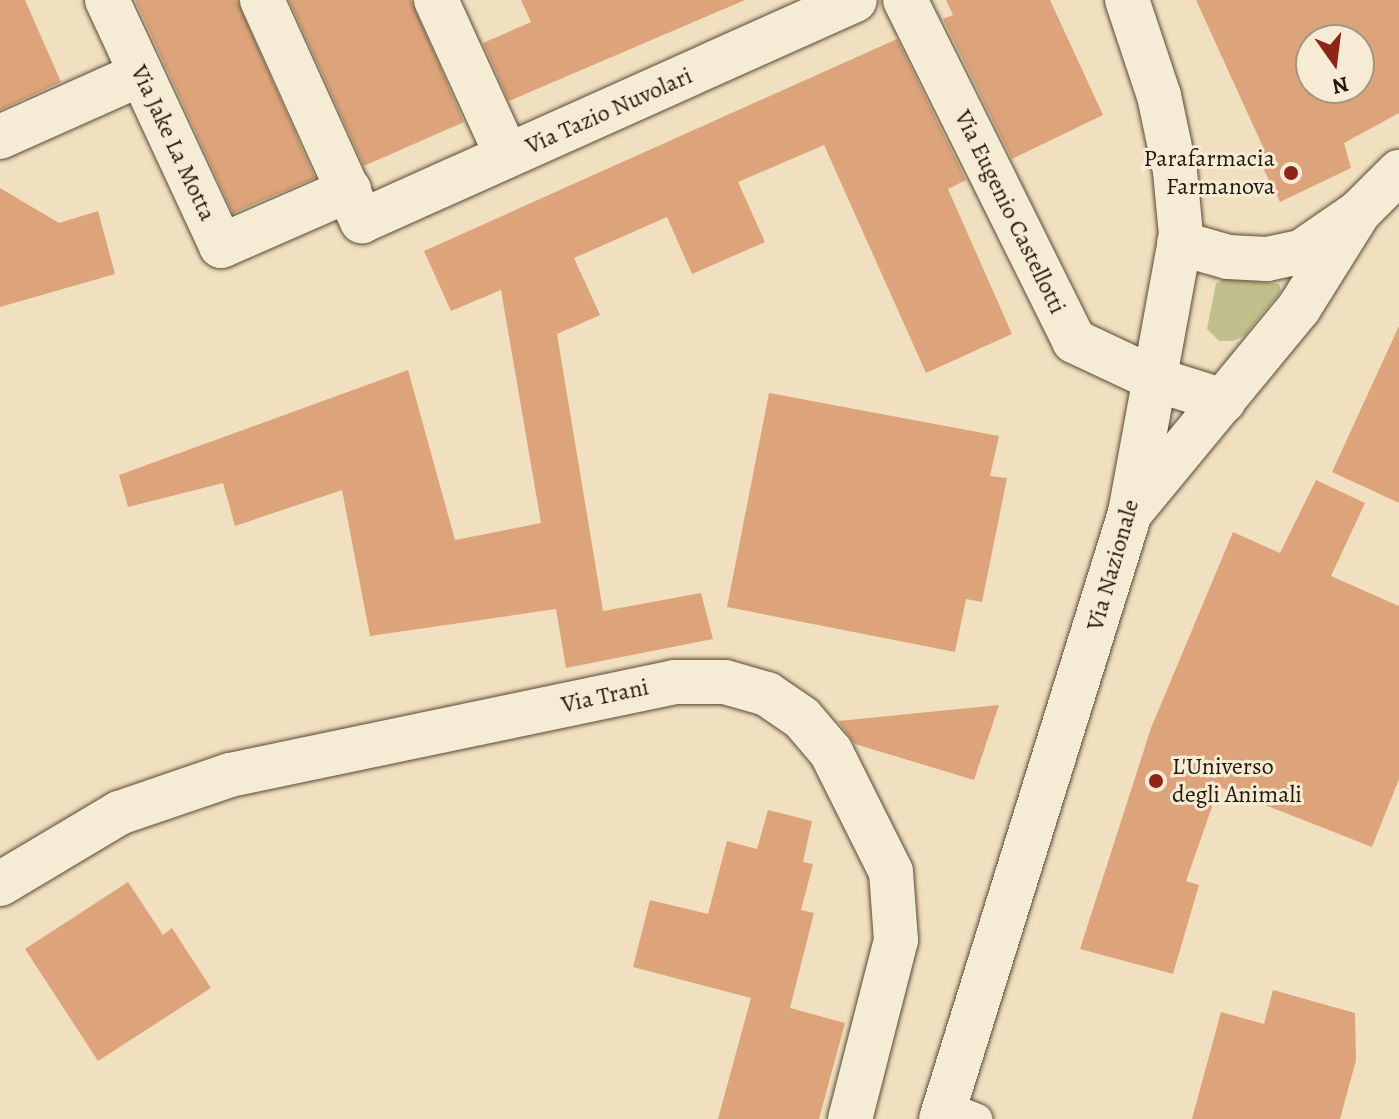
<!DOCTYPE html>
<html>
<head>
<meta charset="utf-8">
<style>
	body { margin:0 }
	#map { position:relative; width:1399px; height:1119px; overflow:hidden; background:#f1e0bf; font-family:Alegreya,serif }
	div>[style] { position:absolute }
	[style*='--x'] { left:calc(var(--x)*1px); top:calc(var(--y)*1px); width:calc(var(--w)*1px); rotate:calc(var(--a)*1deg) }
	.green>* { inset:0; background:#c1c08d }
	.building>* { inset:0; background:#dda47b }
	.roads { filter:drop-shadow(0 0 2px #584a37) drop-shadow(0 0 2px #584a37) }
	.lane>* { height:30px; margin:-15px; padding:0 15px; transform-origin:15px; border-radius:15px; background:#f6ebd5 }
	.street>* { height:44px; margin:-22px; padding:0 22px; transform-origin:22px; border-radius:22px; background:#f6ebd5 }
	.secondary>* { height:44px; margin:-22px; padding:0 22px; transform-origin:22px; border-radius:22px; background:#f6ebd5 }
	.dots>* { width:22px; height:22px; translate:-50% -50%; box-sizing:border-box; border:4px solid #f6ebd5; border-radius:50% }
	span { translate:-50% -50%; white-space:nowrap; text-align:center; line-height:1.15; -webkit-text-stroke:6px #f6ebd5; paint-order:stroke }
	.street-label { font-size:24px; color:#25180a }
	.poi-label { font-size:24px; color:#25180a }
	.right { translate:-100% -50%; text-align:right }
	.left { translate:0 -50%; text-align:left }
	.north { position:absolute; left:1295px; top:24px; width:80px; height:80px; box-sizing:border-box; background:#f6ebd5; border:2px solid #a29784; border-radius:50%; rotate:166deg; font-size:22px; font-weight:700; line-height:32px; text-align:center; color:#25180a }
	.north::after { content:''; display:block; margin:auto; width:28px; height:36px; background:#8f2418; clip-path:polygon(50% 0,100% 100%,50% 72%,0 100%) }
</style>
</head>
<body>
<div id="map">
	<div class="green">
		<div style="clip-path:polygon(1225px 279px,1279px 284px,1281px 291px,1244px 336px,1233px 341px,1219px 341px,1207px 329px,1216px 283px)"></div>
	</div>
	<div class="building">
		<div style="clip-path:polygon(0 0,25px 0,61px 82px,0 110px)"></div>
		<div style="clip-path:polygon(135px 0,237px 0,315px 178px,233px 213px)"></div>
		<div style="clip-path:polygon(289px 0,411px 0,464px 122px,364px 166px)"></div>
		<div style="clip-path:polygon(521px 0,745px 0,509px 101px,483px 43px,531px 22px)"></div>
		<div style="clip-path:polygon(946px 0,1050px 0,1103px 115px,1012px 159px,943px 19px,953px 15px)"></div>
		<div style="clip-path:polygon(evenodd,1196px 0,1399px 0,1399px 113px,1344px 143px,1351px 168px,1280px 202px,1256px 154px,1263px 147px,1196px 0,1311px 40px,1359px 40px,1359px 88px,1311px 88px,1311px 40px)"></div>
		<div style="clip-path:polygon(897px 39px,966px 180px,948px 189px,1012px 334px,926px 373px,824px 145px,738px 182px,765px 242px,692px 274px,667px 217px,574px 258px,600px 315px,557px 334px,603px 611px,701px 593px,713px 639px,566px 668px,556px 609px,370px 636px,342px 490px,235px 526px,223px 483px,128px 507px,119px 475px,408px 370px,455px 540px,541px 523px,501px 290px,451px 311px,424px 251px)"></div>
		<div style="clip-path:polygon(0 188px,59px 223px,98px 211px,115px 274px,0 307px)"></div>
		<div style="clip-path:polygon(1399px 326px,1399px 503px,1332px 472px)"></div>
		<div style="clip-path:polygon(769px 393px,999px 436px,990px 476px,1007px 478px,982px 602px,966px 599px,955px 652px,727px 607px)"></div>
		<div style="clip-path:polygon(1316px 480px,1365px 503px,1331px 576px,1399px 606px,1399px 779px,1372px 847px,1219px 787px,1186px 881px,1199px 885px,1173px 974px,1080px 949px,1151px 728px,1233px 532px,1280px 553px)"></div>
		<div style="clip-path:polygon(999px 705px,974px 780px,855px 744px,838px 721px)"></div>
		<div style="clip-path:polygon(768px 810px,812px 821px,803px 862px,813px 864px,801px 910px,814px 913px,790px 1008px,845px 1023px,819px 1119px,718px 1119px,751px 998px,633px 967px,650px 900px,708px 914px,727px 841px,757px 849px)"></div>
		<div style="clip-path:polygon(128px 882px,163px 935px,172px 928px,211px 988px,98px 1061px,25px 949px)"></div>
		<div style="clip-path:polygon(1273px 990px,1355px 1013px,1356px 1060px,1340px 1119px,1192px 1119px,1221px 1012px,1264px 1024px)"></div>
	</div>
	<div class="roads">
		<div class="lane">
			<div style="--x:945;--y:1106;--w:35;--a:22"></div>
		</div>
		<div class="street">
			<div style="--x:107;--y:0;--w:271;--a:65.1"></div>
			<div style="--x:221;--y:246;--w:140;--a:-23.6"></div>
			<div style="--x:262;--y:0;--w:243;--a:65.7"></div>
			<div style="--x:362;--y:221;--w:540;--a:-24.15"></div>
			<div style="--x:436;--y:0;--w:171;--a:65.5"></div>
			<div style="--x:905;--y:0;--w:381;--a:63.6"></div>
			<div style="--x:1074;--y:341;--w:92;--a:25.2"></div>
			<div style="--x:1157;--y:380;--w:70;--a:17.4"></div>
			<div style="--x:0;--y:137;--w:154;--a:-24.1"></div>
			<div style="--x:1179;--y:243;--w:51;--a:15.9"></div>
			<div style="--x:1228;--y:257;--w:39;--a:3"></div>
			<div style="--x:1267;--y:259;--w:35;--a:-12"></div>
			<div style="--x:1301;--y:252;--w:70;--a:-34.6"></div>
			<div style="--x:1359;--y:212;--w:57;--a:-45"></div>
			<div style="--x:1130;--y:513;--w:266;--a:-50.5"></div>
			<div style="--x:1299;--y:308;--w:113;--a:-58"></div>
			<div style="--x:0;--y:884;--w:139;--a:-30.8"></div>
			<div style="--x:119;--y:813;--w:117;--a:-18.9"></div>
			<div style="--x:230;--y:775;--w:454;--a:-11.8"></div>
			<div style="--x:674;--y:682;--w:51;--a:0"></div>
			<div style="--x:725;--y:682;--w:44;--a:15.9"></div>
			<div style="--x:767;--y:694;--w:42;--a:34.4"></div>
			<div style="--x:802;--y:718;--w:45;--a:49.5"></div>
			<div style="--x:831;--y:752;--w:134;--a:63.4"></div>
			<div style="--x:891;--y:872;--w:68;--a:85.8"></div>
			<div style="--x:896;--y:940;--w:185;--a:104.4"></div>
		</div>
		<div class="secondary">
			<div style="--x:941;--y:1119;--w:635;--a:-72.68"></div>
			<div style="--x:1130;--y:513;--w:283;--a:-79.6"></div>
			<div style="--x:1181;--y:235;--w:64;--a:-95.4"></div>
			<div style="--x:1175;--y:171;--w:77;--a:-102"></div>
			<div style="--x:1159;--y:96;--w:101;--a:-108.4"></div>
		</div>
	</div>
	<div class="dots">
		<div style="left:1291px;top:173px;background:#8f2418"></div>
		<div style="left:1156px;top:781px;background:#8f2418"></div>
	</div>
	<div class="street-label">
		<span style="left:609px;top:111px;rotate:-24deg">Via Tazio Nuvolari</span>
		<span style="left:173px;top:143px;rotate:65deg">Via Jake La Motta</span>
		<span style="left:1010px;top:212px;rotate:64deg">Via Eugenio Castellotti</span>
		<span style="left:1113px;top:565px;rotate:-74deg">Via Nazionale</span>
		<span style="left:605px;top:696px;rotate:-12deg">Via Trani</span>
	</div>
	<div class="poi-label">
		<span class="right" style="left:1275px;top:173px">Parafarmacia<br>Farmanova</span>
		<span class="left" style="left:1172px;top:781px">L'Universo<br>degli Animali</span>
	</div>
	<div class="north">N</div>
</div>
</body>
</html>
